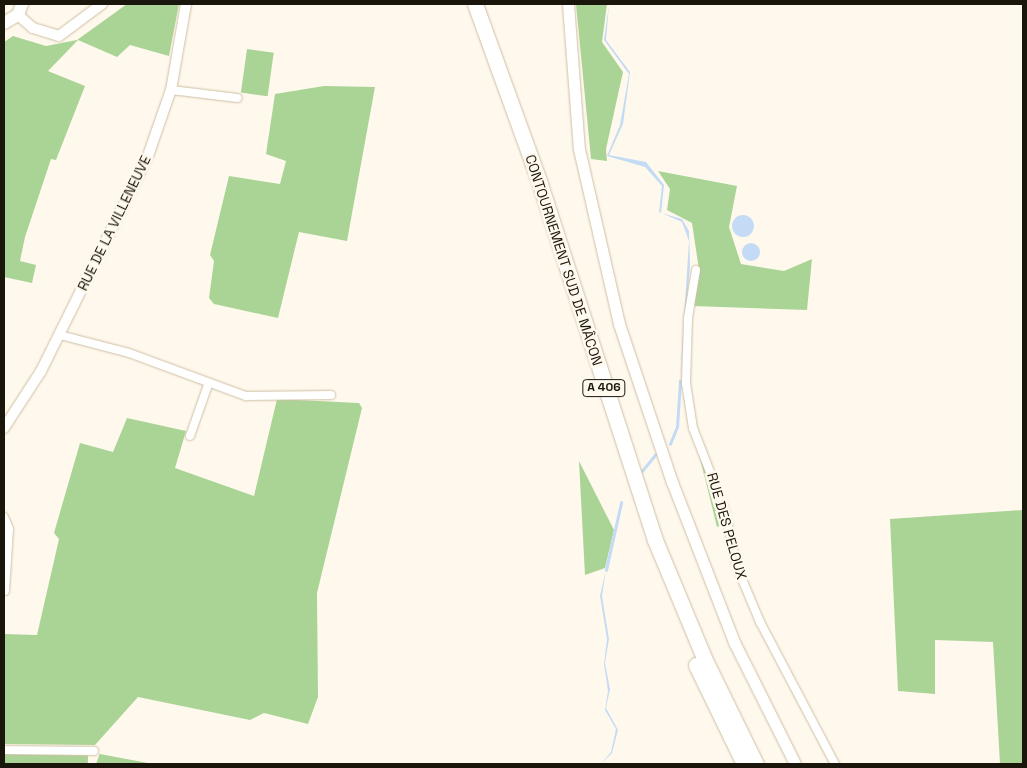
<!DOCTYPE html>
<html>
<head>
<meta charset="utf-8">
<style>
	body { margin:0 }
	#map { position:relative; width:1027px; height:768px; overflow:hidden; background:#fff9ed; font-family:"Space Grotesk",sans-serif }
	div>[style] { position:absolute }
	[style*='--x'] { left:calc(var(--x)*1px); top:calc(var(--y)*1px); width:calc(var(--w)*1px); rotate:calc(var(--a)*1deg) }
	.green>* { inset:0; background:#aad495; transform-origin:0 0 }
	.water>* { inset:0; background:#c4dbf5 }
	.round { border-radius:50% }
	.stream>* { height:2.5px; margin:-1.25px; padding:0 1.25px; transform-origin:1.25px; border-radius:1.25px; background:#c4dbf5 }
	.roads { filter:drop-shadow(0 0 1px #cebfa4) drop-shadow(0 0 1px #cebfa4) }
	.minor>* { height:8px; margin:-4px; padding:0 4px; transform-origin:4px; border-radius:4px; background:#fff }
	.tertiary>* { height:10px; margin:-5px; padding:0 5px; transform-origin:5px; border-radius:5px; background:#fff }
	.secondary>* { height:11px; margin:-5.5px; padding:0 5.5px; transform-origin:5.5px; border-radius:5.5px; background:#fff }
	.primary>* { height:12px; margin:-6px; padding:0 6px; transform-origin:6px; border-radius:6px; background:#fff }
	.motorway>* { height:15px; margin:-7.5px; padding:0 7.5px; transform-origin:7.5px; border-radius:7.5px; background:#fff }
	span { translate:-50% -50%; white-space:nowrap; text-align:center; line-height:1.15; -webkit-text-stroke:5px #fff9ed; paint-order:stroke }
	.shield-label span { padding:1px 4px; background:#fff9ed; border:1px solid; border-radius:4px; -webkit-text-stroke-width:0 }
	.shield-label { font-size:12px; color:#1b160c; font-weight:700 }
	.street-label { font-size:14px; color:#1b160c }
	.frame { position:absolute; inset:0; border:5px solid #1b160c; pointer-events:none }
</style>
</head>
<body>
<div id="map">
	<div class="green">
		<div style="clip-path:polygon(127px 4px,179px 4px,169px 56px,130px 45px,117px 57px,78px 40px,48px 71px,85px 86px,56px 160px,51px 159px,25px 237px,20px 261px,36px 265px,32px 283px,4px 277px,4px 42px,13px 36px,46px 46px,77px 40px)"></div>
		<div style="clip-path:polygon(576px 4px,607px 4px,602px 42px,623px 72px,606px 149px,607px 161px,591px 159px)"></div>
		<div style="left:247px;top:49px;width:27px;height:44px;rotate:8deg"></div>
		<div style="clip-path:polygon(324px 86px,375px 87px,347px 241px,299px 232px,278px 318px,214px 304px,209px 298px,214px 261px,210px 255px,229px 176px,280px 184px,286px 161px,266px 154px,275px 94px)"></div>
		<div style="clip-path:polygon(658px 171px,737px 186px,729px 227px,741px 264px,784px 271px,812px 259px,807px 310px,692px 306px,699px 270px,692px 223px,667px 210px,670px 189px)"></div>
		<div style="clip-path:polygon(277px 399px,359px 403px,362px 408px,317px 593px,318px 697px,308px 724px,264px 713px,250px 720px,138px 697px,95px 745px,4px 744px,4px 634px,37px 635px,59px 539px,54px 533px,80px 443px,113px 452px,127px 418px,186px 431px,175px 468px,254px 496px)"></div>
		<div style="clip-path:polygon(695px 438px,722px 512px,724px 524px,717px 527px)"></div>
		<div style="clip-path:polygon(579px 461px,614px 530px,605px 568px,585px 575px)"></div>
		<div style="clip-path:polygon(1023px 510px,1023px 764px,1000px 764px,993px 642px,935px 640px,935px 694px,898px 691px,890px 519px)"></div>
		<div style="clip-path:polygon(100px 753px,100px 754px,153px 764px,96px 764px)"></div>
		<div style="left:4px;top:754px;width:84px;height:10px;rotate:1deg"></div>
	</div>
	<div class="water">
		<div style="clip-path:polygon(609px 4px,606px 40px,630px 72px,623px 124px,609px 155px,646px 162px,664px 185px,661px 213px,682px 219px,689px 231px,690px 266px,680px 381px,689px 241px,682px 222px,659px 212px,662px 186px,645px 167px,607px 156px,620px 125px,629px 74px,604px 40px)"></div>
		<div class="round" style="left:732px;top:215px;width:22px;height:22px"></div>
		<div class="round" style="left:742px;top:243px;width:18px;height:18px"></div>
		<div style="clip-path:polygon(606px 570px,602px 596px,609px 639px,605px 663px,610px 689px,606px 708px,618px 730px,612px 753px,601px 764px,611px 752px,616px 729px,605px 710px,608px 691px,604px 664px,607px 639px,600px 596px)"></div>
	</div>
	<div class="stream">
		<div style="--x:670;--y:444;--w:18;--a:-68"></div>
		<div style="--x:677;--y:427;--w:46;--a:-86.3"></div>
		<div style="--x:642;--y:471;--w:21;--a:-51"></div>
		<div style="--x:606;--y:570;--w:69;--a:-77.4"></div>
	</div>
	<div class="roads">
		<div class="minor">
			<div style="--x:171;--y:90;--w:67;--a:6.8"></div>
			<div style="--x:696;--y:270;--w:49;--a:99.5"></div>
			<div style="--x:688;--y:318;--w:65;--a:91.8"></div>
			<div style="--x:686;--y:383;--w:46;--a:81.2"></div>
			<div style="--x:693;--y:428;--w:89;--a:68.9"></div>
			<div style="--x:725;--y:511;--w:57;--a:77.9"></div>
			<div style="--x:737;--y:567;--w:60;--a:67.3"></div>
			<div style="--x:760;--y:622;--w:161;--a:62.2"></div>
			<div style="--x:60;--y:335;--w:71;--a:14.6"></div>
			<div style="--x:129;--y:353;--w:125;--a:20.2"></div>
			<div style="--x:246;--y:396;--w:85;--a:-0.7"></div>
			<div style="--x:190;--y:436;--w:54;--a:-70.6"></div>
			<div style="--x:4;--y:517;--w:13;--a:67"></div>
			<div style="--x:9;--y:529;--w:62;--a:93.7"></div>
			<div style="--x:4;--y:750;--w:90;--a:0.6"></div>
		</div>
		<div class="tertiary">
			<div style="--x:18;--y:15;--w:20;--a:41"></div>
			<div style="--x:33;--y:28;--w:27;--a:17"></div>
			<div style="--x:59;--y:36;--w:54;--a:-36.7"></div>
			<div style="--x:4;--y:428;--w:68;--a:-57"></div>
			<div style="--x:41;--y:371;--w:243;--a:-63.6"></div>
			<div style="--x:149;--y:153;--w:67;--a:-70.8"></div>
			<div style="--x:171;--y:90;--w:87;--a:-80.1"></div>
		</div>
		<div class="secondary">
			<div style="--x:568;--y:4;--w:145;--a:85.7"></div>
			<div style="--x:579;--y:149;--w:180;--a:77.1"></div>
			<div style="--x:619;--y:324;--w:167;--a:71.5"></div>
			<div style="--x:672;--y:482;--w:172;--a:68.8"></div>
			<div style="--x:734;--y:642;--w:136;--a:63.4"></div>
		</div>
		<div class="primary">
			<div style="--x:4;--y:23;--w:16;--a:-30"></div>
			<div style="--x:18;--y:15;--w:12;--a:-70"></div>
		</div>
		<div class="motorway">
			<div style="--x:475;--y:4;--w:191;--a:70.1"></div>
			<div style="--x:540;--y:184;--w:374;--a:72.1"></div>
			<div style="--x:655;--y:540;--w:128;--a:67.4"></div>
			<div style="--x:704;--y:658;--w:118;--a:63.9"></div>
			<div style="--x:696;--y:665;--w:110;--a:64.1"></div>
		</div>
	</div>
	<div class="shield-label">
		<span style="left:604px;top:388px">A 406</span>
	</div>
	<div class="street-label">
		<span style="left:114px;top:223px;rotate:-64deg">RUE DE LA VILLENEUVE</span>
		<span style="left:564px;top:260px;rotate:72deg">CONTOURNEMENT SUD DE MÂCON</span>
		<span style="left:727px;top:526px;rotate:74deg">RUE DES PELOUX</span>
	</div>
	<div class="frame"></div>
</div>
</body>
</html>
